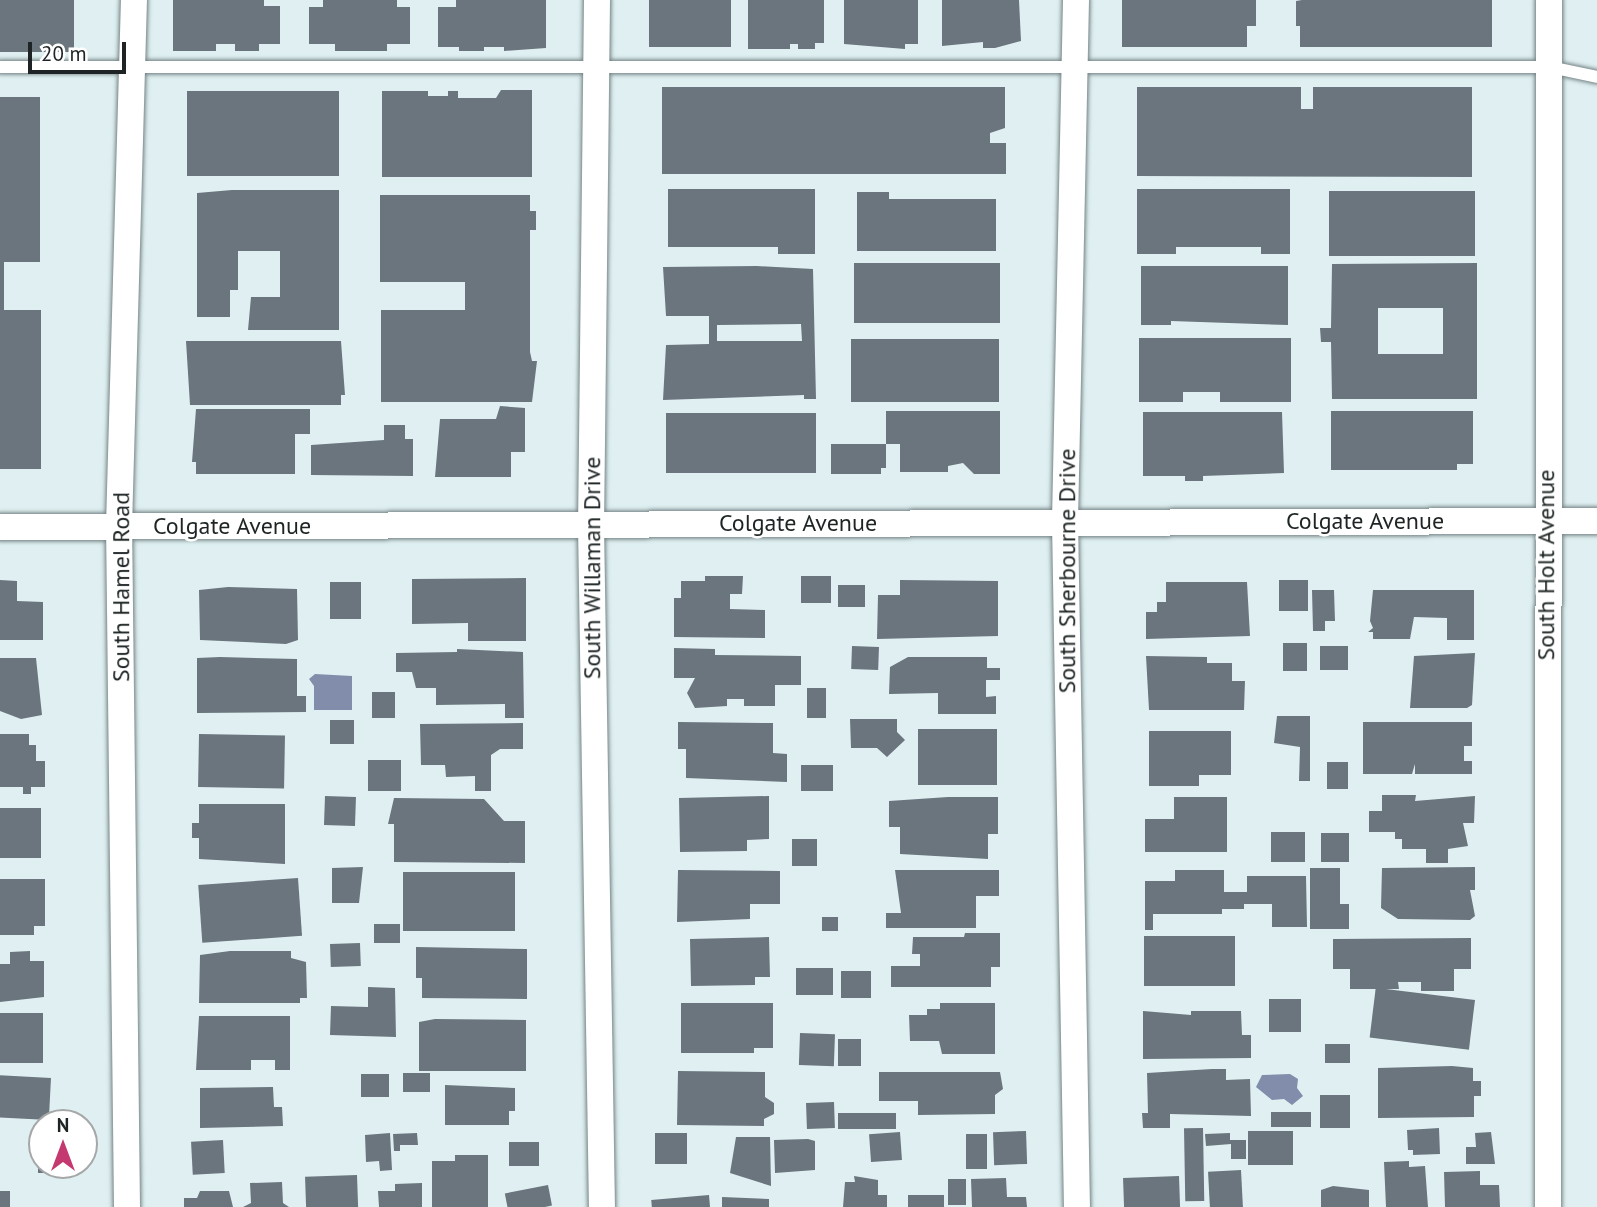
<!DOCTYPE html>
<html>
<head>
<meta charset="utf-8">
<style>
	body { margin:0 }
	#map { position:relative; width:1597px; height:1207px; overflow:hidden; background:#e0f0f2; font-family:"PT Sans",sans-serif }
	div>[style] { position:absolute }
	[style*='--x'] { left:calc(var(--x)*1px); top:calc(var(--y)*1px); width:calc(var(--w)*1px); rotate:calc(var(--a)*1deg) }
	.water>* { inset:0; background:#818dab }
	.building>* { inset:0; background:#6a757d; transform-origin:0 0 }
	.roads { filter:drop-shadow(0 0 2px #758486) drop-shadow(0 0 2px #758486) }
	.service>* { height:12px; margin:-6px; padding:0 6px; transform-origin:6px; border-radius:6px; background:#fff }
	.minor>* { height:26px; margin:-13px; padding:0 13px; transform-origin:13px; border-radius:13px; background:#fff }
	span { translate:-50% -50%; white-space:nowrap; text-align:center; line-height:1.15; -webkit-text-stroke:5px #fff; paint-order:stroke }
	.street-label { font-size:24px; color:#1e2425 }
	.north { position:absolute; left:28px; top:1109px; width:70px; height:70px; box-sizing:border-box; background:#fff; border:2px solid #a5a7a8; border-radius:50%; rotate:0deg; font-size:19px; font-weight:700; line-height:28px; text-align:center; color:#1e2425 }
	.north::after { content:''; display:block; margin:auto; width:24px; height:32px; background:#c43a70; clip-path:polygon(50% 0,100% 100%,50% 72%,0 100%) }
	.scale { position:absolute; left:28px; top:42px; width:98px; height:32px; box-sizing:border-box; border:4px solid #1e2425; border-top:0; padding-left:9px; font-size:21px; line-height:24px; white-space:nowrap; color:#1e2425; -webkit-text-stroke:5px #fff; paint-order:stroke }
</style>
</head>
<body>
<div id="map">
	<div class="water">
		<div style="clip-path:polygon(315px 674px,352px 676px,352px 710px,314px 710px,314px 686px,309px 679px)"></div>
		<div style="clip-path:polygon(1290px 1074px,1298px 1079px,1297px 1088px,1303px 1096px,1292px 1105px,1284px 1099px,1272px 1100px,1256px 1087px,1262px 1075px)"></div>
	</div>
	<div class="building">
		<div style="left:0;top:0;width:74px;height:52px"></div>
		<div style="clip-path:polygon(173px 0,264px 0,264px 6px,280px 6px,280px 44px,259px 44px,259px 51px,235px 51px,235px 44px,216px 44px,216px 51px,173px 51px)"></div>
		<div style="clip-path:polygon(323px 0,397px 0,397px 7px,410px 7px,410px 44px,387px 44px,387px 51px,335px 51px,335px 44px,309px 44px,309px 7px,323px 7px)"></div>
		<div style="clip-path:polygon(456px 0,546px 0,546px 48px,504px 51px,504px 47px,484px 47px,484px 51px,459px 51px,459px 47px,438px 47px,438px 7px,456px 7px)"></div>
		<div style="left:649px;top:0;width:82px;height:47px"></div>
		<div style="clip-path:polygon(748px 0,824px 0,824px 43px,815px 43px,815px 49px,798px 49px,798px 44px,790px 44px,790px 49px,748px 49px)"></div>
		<div style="clip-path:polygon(844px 0,918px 0,918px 44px,905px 44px,905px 49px,844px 44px)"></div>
		<div style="clip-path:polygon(942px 0,1019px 0,1021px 41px,995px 48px,983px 48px,983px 42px,942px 46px)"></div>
		<div style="clip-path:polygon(1122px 0,1256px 0,1256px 26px,1247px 26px,1247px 47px,1122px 47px)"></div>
		<div style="clip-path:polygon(1492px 0,1492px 47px,1300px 47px,1300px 26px,1296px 26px,1296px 1px,1302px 0)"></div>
		<div style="clip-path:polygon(662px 87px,1005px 87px,1005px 128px,990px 133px,990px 143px,1006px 143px,1006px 174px,662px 174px)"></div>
		<div style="clip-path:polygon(1137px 87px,1301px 87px,1301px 109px,1313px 109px,1313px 87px,1472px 87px,1472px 177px,1137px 176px)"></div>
		<div style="clip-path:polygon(501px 90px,532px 90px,532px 177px,382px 177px,382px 91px,428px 91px,428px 96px,448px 96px,448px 91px,458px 91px,458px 98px,496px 98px)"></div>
		<div style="left:187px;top:91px;width:152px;height:85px"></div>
		<div style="clip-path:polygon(0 97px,40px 97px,40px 262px,4px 262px,4px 310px,41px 310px,41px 469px,0 469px)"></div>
		<div style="clip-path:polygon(668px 189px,815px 189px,815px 254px,778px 254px,778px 247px,668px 247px)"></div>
		<div style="clip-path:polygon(1137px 189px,1290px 189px,1290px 254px,1261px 254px,1261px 247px,1176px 247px,1176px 254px,1137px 254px)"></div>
		<div style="clip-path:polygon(232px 190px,339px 190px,339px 330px,248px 330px,251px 297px,280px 297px,280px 251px,238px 251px,238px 290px,230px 290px,230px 317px,197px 317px,197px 193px)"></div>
		<div style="left:1329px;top:191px;width:146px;height:65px"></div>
		<div style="clip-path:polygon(857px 192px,889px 192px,889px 199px,996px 199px,996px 251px,857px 251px)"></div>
		<div style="clip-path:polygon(380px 195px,530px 195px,530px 211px,536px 211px,536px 230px,530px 230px,530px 352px,532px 361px,537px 361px,532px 402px,381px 402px,381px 310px,465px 310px,465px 282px,380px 282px)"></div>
		<div style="left:854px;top:263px;width:146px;height:60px"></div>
		<div style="clip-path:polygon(evenodd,1477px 263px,1477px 399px,1332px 399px,1331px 342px,1321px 342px,1320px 328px,1331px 328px,1332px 264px,1477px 263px,1378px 308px,1443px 308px,1443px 354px,1378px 354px,1378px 308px)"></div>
		<div style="clip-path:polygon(evenodd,757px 266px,813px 269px,816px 399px,804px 399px,804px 395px,663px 400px,666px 345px,709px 344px,709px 316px,666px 316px,663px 267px,757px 266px,801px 324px,802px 341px,717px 341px,717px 325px,801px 324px)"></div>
		<div style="clip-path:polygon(1141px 266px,1288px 266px,1288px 325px,1171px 321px,1171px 325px,1141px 325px)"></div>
		<div style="clip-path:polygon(1139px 338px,1291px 338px,1291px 402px,1220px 402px,1220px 392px,1183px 392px,1183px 402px,1139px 402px)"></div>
		<div style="left:851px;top:339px;width:148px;height:63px"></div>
		<div style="clip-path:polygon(186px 341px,341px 341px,345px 395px,341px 395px,341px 405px,190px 405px)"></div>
		<div style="clip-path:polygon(500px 406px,525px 408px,525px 452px,511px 452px,511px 477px,435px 477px,440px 419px,496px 419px)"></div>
		<div style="clip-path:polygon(196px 409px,310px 409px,310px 434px,295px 434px,295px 474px,196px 474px,196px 462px,192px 462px)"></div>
		<div style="clip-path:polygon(886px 411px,1000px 411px,1000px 474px,974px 474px,963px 463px,948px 466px,948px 472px,900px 472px,900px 444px,886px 444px)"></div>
		<div style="clip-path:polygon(1331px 411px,1473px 411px,1473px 464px,1457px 464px,1457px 470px,1331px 470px)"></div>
		<div style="clip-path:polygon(1143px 412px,1282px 412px,1284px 473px,1203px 476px,1203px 481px,1185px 481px,1185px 476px,1143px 476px)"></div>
		<div style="left:666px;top:413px;width:150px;height:60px"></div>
		<div style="clip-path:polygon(384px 425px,405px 425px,405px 439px,413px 439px,413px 476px,311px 475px,311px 445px,384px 440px)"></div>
		<div style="clip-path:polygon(831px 444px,886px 444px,886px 468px,881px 468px,881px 474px,831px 474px)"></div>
		<div style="clip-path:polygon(705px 576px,743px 576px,742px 594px,730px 594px,730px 609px,765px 610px,765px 638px,674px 637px,674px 598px,681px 598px,681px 581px,705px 581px)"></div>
		<div style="left:801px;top:576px;width:30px;height:27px"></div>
		<div style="clip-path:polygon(526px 578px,526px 641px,468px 641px,468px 623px,412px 624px,412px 579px)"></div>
		<div style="clip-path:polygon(0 580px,17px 581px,17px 601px,43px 602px,43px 640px,0 640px)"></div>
		<div style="clip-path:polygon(900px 580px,998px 581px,998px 636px,877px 639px,878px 595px,900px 595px)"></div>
		<div style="left:1279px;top:580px;width:29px;height:31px"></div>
		<div style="left:330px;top:582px;width:31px;height:37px"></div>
		<div style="clip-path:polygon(1166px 582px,1247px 582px,1250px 636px,1146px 639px,1146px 612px,1157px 612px,1157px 602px,1166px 602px)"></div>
		<div style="left:838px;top:585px;width:27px;height:22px"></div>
		<div style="clip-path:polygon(228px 587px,297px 589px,298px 640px,286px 644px,200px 640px,199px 590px)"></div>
		<div style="clip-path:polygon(1312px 590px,1334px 590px,1335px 621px,1325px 621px,1325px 631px,1313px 631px)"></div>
		<div style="clip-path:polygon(1373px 590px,1474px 590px,1474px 640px,1447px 640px,1447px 618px,1414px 617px,1410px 639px,1373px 639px,1373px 632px,1368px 632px,1373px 628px,1370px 621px)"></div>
		<div style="left:1307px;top:643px;width:28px;height:24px;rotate:90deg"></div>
		<div style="left:852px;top:646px;width:27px;height:23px;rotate:2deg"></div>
		<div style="left:1320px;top:646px;width:28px;height:24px"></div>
		<div style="clip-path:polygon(674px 648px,715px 649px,715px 655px,801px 656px,801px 685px,775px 685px,775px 706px,744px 706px,744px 699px,727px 699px,727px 706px,695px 708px,687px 693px,695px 678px,674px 678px)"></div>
		<div style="clip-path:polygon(457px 649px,523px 652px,524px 718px,505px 718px,505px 704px,436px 705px,436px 688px,416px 688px,412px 672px,396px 672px,396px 653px,457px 652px)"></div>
		<div style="clip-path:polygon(1475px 653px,1472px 705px,1467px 708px,1410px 708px,1414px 656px)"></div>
		<div style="clip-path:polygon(1146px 656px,1207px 657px,1207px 663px,1232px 663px,1232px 681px,1245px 681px,1244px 710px,1149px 710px)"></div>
		<div style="clip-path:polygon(220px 657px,297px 659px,297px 696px,306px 696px,306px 712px,197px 713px,197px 658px)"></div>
		<div style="clip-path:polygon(908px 657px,987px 657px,987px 668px,1000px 668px,1000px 680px,986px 680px,986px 697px,996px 696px,996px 714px,938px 714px,938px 693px,889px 694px,890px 667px)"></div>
		<div style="clip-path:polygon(0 658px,36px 658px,42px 715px,21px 719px,0 711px)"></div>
		<div style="left:807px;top:688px;width:19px;height:30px"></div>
		<div style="left:372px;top:692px;width:23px;height:26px"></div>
		<div style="clip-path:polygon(1277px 716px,1310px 716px,1310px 781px,1299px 781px,1300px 747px,1274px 743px)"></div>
		<div style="clip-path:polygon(850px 719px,897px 719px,897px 732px,905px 740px,887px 757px,877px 748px,851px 748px)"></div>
		<div style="left:330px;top:720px;width:24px;height:24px"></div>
		<div style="clip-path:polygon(678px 722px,773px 723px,773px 753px,787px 754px,787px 782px,686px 778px,686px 749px,678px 749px)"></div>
		<div style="clip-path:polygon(1363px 722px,1472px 722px,1472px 746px,1464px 746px,1464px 761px,1472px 761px,1472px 774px,1415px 774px,1415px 764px,1412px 774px,1363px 774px)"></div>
		<div style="clip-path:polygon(523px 723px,523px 749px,500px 749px,491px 755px,491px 791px,475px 791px,475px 776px,446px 777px,445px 765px,421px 765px,420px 724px)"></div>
		<div style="left:918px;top:729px;width:79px;height:56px"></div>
		<div style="clip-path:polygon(1149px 731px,1231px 731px,1231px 775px,1199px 775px,1199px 786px,1149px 786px)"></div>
		<div style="clip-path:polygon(0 734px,29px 734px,29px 745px,36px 745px,36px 761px,45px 761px,45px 787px,31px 787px,31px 794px,23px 794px,23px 787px,0 787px)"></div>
		<div style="left:199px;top:734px;width:86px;height:53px;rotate:1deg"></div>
		<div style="left:368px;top:760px;width:33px;height:31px"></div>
		<div style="left:1348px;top:762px;width:27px;height:21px;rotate:90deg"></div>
		<div style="left:801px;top:765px;width:32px;height:26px"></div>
		<div style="clip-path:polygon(1382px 795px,1416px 795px,1415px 801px,1475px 796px,1474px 823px,1463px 823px,1468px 846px,1448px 849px,1448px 863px,1426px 863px,1426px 849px,1402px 849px,1402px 839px,1395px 839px,1395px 832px,1369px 832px,1369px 811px,1382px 811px)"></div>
		<div style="left:325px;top:796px;width:31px;height:29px;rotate:2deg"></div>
		<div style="clip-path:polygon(769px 796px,769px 839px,747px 840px,747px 851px,680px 852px,679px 798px)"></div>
		<div style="clip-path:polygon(948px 797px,998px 797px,998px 834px,988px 834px,988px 859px,900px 854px,900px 827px,889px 827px,889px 801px)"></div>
		<div style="clip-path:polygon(1174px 797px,1227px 797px,1227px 852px,1145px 852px,1145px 819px,1174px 819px)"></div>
		<div style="clip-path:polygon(394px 798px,484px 799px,504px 821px,525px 821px,525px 863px,394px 862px,394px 824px,388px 824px)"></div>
		<div style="clip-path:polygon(199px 804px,285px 804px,285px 864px,199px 859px,199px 838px,192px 838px,192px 823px,199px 823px)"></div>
		<div style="left:0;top:808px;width:41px;height:50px"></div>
		<div style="left:1271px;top:832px;width:34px;height:30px"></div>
		<div style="left:1321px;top:833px;width:28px;height:29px"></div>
		<div style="left:817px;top:839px;width:27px;height:25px;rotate:90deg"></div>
		<div style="clip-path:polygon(363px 867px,359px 903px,332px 903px,332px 868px)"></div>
		<div style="clip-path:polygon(1475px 867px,1475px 890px,1470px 890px,1475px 916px,1470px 920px,1398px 919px,1381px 908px,1382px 868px)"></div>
		<div style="clip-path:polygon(1310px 868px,1340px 868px,1340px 904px,1349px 904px,1349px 929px,1310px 929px)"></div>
		<div style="clip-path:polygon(678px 870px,780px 871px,780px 904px,750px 904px,750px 919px,677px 922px)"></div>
		<div style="clip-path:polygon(895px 870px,999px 870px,999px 896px,976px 896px,976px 928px,886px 928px,886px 913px,901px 913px)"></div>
		<div style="clip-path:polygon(1175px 870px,1224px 870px,1224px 892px,1247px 892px,1247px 876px,1306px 876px,1307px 927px,1272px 927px,1272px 904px,1244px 904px,1244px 909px,1222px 909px,1222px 914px,1153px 914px,1153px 930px,1145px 930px,1145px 881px,1175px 881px)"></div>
		<div style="left:403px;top:872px;width:112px;height:59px"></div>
		<div style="left:298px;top:878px;width:58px;height:100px;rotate:86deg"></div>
		<div style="clip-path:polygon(0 879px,45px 879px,45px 926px,34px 926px,34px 935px,0 935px)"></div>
		<div style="left:822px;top:917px;width:16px;height:14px"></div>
		<div style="left:400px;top:924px;width:19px;height:26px;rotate:90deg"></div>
		<div style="clip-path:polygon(965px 933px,1000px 933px,1000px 967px,991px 967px,991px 987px,891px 987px,891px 966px,920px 966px,920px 954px,912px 954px,913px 937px,964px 937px)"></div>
		<div style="left:1144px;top:936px;width:91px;height:50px"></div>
		<div style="clip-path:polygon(769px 937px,770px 977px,755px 977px,755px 985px,691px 986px,690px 939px)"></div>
		<div style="clip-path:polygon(1471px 938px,1471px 969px,1454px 969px,1454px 991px,1421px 991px,1421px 982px,1398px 982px,1399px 989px,1350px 989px,1350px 969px,1333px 969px,1333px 939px)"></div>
		<div style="left:360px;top:943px;width:23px;height:30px;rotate:88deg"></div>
		<div style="clip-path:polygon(416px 947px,527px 949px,527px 999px,422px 998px,422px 978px,416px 978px)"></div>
		<div style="clip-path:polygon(30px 951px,30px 961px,44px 961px,44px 997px,0 1002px,0 964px,10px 964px,10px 952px)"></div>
		<div style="clip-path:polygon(230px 951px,291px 951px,291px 958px,306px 962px,307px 998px,300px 998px,300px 1003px,199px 1003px,200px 955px)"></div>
		<div style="left:796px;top:968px;width:37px;height:27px"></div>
		<div style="left:841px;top:971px;width:30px;height:27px"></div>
		<div style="clip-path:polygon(368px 987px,395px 988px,396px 1037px,330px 1035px,331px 1006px,368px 1007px)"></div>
		<div style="left:1269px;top:999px;width:32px;height:33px"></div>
		<div style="left:1475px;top:1000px;width:50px;height:100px;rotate:97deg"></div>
		<div style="clip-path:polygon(681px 1003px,773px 1003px,773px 1048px,754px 1048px,754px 1053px,681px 1053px)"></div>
		<div style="clip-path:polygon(940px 1003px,995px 1003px,995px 1054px,942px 1054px,939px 1041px,910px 1041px,909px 1015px,927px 1015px,927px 1009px,940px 1009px)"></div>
		<div style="clip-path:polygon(1143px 1011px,1191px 1015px,1191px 1011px,1241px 1011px,1242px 1035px,1251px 1035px,1251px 1058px,1143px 1059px)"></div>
		<div style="left:0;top:1013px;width:43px;height:50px"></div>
		<div style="clip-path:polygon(199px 1016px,290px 1016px,290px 1070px,275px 1070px,275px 1060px,251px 1060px,251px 1070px,196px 1070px)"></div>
		<div style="clip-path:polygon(435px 1019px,526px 1020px,526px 1071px,419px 1071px,419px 1022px)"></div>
		<div style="left:800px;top:1033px;width:35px;height:32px;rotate:2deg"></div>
		<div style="left:838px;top:1039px;width:23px;height:27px"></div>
		<div style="left:1325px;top:1044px;width:25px;height:19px"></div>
		<div style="clip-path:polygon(1452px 1066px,1473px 1068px,1473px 1081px,1481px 1081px,1481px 1096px,1474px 1096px,1474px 1117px,1378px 1118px,1378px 1068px)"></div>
		<div style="clip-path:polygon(1212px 1069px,1226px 1069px,1226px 1080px,1250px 1079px,1251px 1116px,1170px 1114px,1170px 1128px,1143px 1128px,1142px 1113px,1148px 1113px,1147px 1073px)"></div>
		<div style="clip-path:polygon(678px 1071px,765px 1072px,765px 1097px,774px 1103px,774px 1114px,764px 1119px,764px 1126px,677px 1125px)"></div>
		<div style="clip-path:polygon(879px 1072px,1000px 1072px,1003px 1089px,995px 1095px,995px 1114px,918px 1115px,918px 1101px,879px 1101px)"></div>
		<div style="left:430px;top:1073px;width:19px;height:27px;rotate:90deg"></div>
		<div style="left:361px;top:1074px;width:28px;height:23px"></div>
		<div style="left:51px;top:1078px;width:42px;height:51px;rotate:93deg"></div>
		<div style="clip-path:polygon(445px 1085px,515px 1088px,515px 1111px,509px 1111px,509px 1125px,445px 1125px)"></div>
		<div style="clip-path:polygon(273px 1087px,274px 1107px,282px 1107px,283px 1126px,200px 1128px,200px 1088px)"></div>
		<div style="left:1320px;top:1095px;width:30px;height:33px"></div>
		<div style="left:834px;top:1102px;width:26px;height:28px;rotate:88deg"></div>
		<div style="left:1311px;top:1112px;width:15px;height:40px;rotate:90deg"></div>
		<div style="left:896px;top:1113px;width:16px;height:58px;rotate:90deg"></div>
		<div style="left:1203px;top:1128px;width:73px;height:19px;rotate:89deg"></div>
		<div style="clip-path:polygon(1439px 1128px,1440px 1154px,1413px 1155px,1413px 1150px,1408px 1150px,1407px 1130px)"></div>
		<div style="left:1026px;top:1131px;width:33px;height:33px;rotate:88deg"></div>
		<div style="left:1248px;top:1131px;width:45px;height:34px"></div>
		<div style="left:900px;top:1132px;width:28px;height:31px;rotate:86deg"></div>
		<div style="clip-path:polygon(1491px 1132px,1495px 1164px,1466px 1164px,1466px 1147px,1476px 1147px,1475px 1133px)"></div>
		<div style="clip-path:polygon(390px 1133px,392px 1170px,380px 1171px,379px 1161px,366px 1162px,365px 1135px)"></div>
		<div style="clip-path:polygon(417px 1133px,418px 1145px,400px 1145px,400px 1151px,394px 1151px,393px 1134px)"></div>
		<div style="left:687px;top:1133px;width:31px;height:32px;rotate:90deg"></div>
		<div style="clip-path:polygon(1230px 1133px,1230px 1140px,1246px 1140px,1246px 1159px,1231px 1159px,1231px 1144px,1206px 1146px,1205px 1134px)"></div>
		<div style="left:966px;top:1134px;width:21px;height:35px"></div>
		<div style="clip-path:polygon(736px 1137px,770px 1137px,771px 1186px,730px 1173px)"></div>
		<div style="clip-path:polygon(808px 1139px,815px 1141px,815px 1170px,775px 1173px,774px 1140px)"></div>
		<div style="left:223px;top:1140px;width:33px;height:32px;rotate:87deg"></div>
		<div style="left:539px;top:1142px;width:24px;height:30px;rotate:90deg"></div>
		<div style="clip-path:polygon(38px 1143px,42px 1143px,42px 1165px,68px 1165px,68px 1173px,38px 1173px)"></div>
		<div style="clip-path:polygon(455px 1155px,488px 1155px,488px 1207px,432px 1207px,432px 1161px,455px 1161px)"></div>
		<div style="clip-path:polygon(1409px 1161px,1409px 1167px,1425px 1166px,1428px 1207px,1386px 1207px,1384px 1162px)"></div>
		<div style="left:1241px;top:1170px;width:37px;height:33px;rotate:87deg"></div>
		<div style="clip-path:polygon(1480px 1171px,1480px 1185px,1499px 1185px,1500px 1207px,1445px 1207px,1444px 1172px)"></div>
		<div style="left:357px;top:1175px;width:32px;height:52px;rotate:88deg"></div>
		<div style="clip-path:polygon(854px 1176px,878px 1180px,878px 1195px,887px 1195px,887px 1207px,843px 1207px,845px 1182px,855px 1182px)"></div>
		<div style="left:1179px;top:1176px;width:31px;height:56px;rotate:88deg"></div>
		<div style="clip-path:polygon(1006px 1178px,1007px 1197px,1026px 1197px,1027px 1207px,972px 1207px,971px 1179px)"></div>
		<div style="left:948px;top:1179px;width:18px;height:26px"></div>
		<div style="clip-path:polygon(282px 1182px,283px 1203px,289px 1207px,243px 1207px,251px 1203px,250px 1183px)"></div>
		<div style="clip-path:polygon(422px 1183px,422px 1207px,379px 1207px,378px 1191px,395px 1191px,395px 1184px)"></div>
		<div style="left:548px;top:1185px;width:21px;height:44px;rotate:79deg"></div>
		<div style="clip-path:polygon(1333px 1186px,1369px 1190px,1369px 1207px,1321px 1207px,1321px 1190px)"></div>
		<div style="left:0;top:1191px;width:10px;height:16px"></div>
		<div style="clip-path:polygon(200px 1191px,229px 1191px,233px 1207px,184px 1207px,184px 1198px,197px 1198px)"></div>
		<div style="left:709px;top:1195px;width:12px;height:58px;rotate:85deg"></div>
		<div style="left:908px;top:1195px;width:36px;height:12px"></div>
		<div style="clip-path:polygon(722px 1197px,769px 1199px,769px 1207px,722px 1207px)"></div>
	</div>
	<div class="roads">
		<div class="service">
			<div style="--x:0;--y:67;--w:1550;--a:0"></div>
			<div style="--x:1550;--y:67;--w:48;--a:12"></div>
		</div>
		<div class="minor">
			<div style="--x:597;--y:0;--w:525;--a:90.65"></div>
			<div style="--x:591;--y:525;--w:682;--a:89.08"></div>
			<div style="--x:1076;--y:0;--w:522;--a:91.21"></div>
			<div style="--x:1065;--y:522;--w:685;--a:89"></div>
			<div style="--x:0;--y:527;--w:1597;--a:-0.22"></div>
			<div style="--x:127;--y:1207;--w:681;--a:-90.67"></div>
			<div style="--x:119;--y:526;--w:526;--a:-88.37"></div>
			<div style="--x:1548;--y:1207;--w:1207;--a:-89.95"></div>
		</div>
	</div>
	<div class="street-label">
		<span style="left:1365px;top:521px">Colgate Avenue</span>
		<span style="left:798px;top:523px">Colgate Avenue</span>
		<span style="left:232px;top:526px">Colgate Avenue</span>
		<span style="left:1546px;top:565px;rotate:-90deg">South Holt Avenue</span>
		<span style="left:592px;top:568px;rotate:-90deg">South Willaman Drive</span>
		<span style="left:1067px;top:571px;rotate:-90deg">South Sherbourne Drive</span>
		<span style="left:121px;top:587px;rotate:-90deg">South Hamel Road</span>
	</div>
	<div class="north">N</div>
	<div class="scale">20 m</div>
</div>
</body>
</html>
